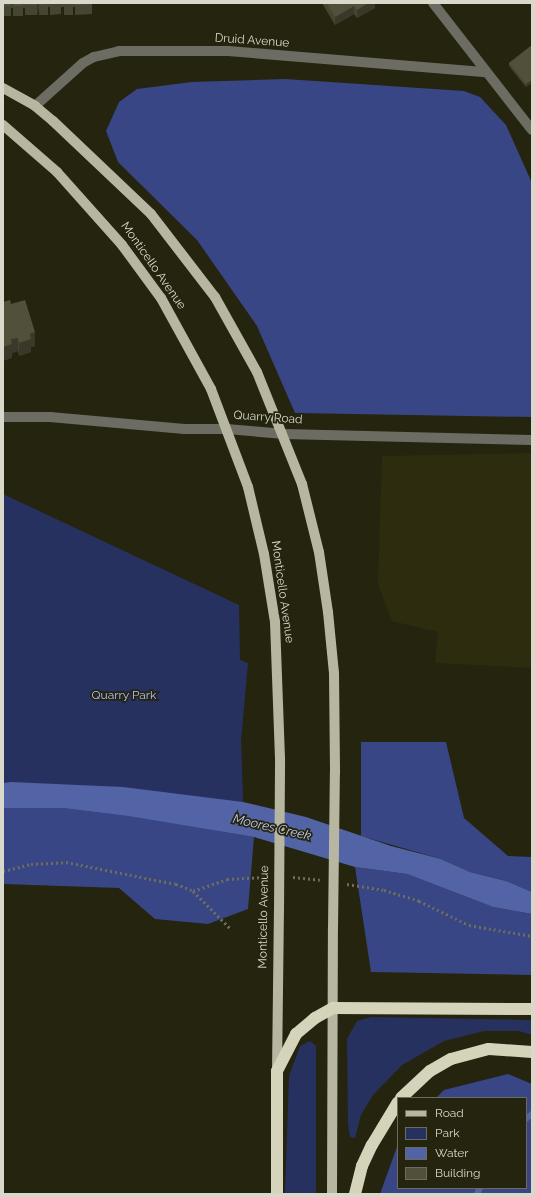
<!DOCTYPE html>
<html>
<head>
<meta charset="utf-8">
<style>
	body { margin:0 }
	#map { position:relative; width:535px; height:1197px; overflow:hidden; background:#25240f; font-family:Raleway,sans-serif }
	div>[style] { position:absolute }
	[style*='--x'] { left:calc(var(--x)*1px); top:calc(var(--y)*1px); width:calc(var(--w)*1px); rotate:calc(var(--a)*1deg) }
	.built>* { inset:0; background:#2e2c0f }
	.green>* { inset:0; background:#273160 }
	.forest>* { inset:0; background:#384686 }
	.water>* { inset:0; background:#5263a6 }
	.stream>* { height:5.5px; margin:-2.75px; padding:0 2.75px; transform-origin:2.75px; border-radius:2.75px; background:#5263a6 }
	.path>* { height:2.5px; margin-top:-1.25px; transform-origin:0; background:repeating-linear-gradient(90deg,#6e6d5c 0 2px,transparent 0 5px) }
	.minor>* { height:10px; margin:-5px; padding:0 5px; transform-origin:5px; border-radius:5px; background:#6d6c62 }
	.major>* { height:10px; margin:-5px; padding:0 5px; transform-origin:5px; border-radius:5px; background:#b7b7a1 }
	.highway>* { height:12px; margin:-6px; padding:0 6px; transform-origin:6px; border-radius:6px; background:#d5d4ba }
	.major-bridge>* { height:10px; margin:-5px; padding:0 5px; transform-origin:5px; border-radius:5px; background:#b7b7a1 }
	.wall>* { inset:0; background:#464532 }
	.shaded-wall>* { inset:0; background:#393829 }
	.building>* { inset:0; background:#51503a; transform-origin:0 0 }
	span { translate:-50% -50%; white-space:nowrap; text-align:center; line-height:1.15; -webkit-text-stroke:3.5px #25240f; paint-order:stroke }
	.street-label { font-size:12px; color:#d8d8cb }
	.park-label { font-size:12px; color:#b1c1fb }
	.water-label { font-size:13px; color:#bcc8ee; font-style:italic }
	.frame { position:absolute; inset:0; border:4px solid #d8d8cb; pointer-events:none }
	.legend { position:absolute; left:397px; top:1097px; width:130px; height:92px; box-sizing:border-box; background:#25240f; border:1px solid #6d6c5a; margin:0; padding:5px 7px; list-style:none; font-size:12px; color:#d8d8cb }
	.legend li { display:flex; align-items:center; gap:8px; height:20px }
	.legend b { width:20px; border:1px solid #6d6c5a }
</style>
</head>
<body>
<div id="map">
	<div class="built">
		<div style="clip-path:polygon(532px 453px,532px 668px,435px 663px,438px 632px,392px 621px,378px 584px,382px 456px)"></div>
	</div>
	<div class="green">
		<div style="clip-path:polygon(3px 494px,239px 605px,240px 660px,248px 663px,241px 741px,244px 825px,3px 879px)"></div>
		<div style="clip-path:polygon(371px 1017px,532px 1020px,532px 1035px,519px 1031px,484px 1031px,444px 1041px,402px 1065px,373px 1095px,361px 1115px,355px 1138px,350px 1137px,348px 1124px,347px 1039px,357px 1021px)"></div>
		<div style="clip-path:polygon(310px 1041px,316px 1046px,316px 1194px,285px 1194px,289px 1076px,300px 1046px)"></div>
	</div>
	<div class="forest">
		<div style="clip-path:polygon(285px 79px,464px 91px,480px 97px,506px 125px,532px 183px,532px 417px,295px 413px,257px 326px,197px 240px,118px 162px,106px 131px,119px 102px,137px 89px,192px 82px)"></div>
		<div style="clip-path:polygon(361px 742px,446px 742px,464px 818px,508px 856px,532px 857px,532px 892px,506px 881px,470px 872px,441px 859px,361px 836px)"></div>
		<div style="clip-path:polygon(3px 808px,63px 808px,128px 816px,254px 837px,248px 909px,208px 924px,155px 919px,119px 888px,3px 884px)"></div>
		<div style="clip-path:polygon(355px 867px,407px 874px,493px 907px,532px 914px,532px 975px,371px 972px)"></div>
		<div style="clip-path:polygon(508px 1074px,532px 1084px,532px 1194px,380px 1194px,398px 1144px,398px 1188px,526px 1188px,526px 1098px,436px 1098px,444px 1090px)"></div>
	</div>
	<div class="water">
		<div style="clip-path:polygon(11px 782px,123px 787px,243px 802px,306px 817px,391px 846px,441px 859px,470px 872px,506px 881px,532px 892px,532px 914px,493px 907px,407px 874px,355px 867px,254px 837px,128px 816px,63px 808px,3px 808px,3px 783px)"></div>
	</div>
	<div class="stream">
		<div style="--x:526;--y:1119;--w:8;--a:-40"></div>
		<div style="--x:477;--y:1194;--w:7;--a:-63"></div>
	</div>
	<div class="path">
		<div style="--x:3;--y:871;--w:29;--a:-14"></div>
		<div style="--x:31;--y:864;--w:35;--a:-3"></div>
		<div style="--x:66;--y:862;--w:112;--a:11.3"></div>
		<div style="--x:176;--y:884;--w:18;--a:22"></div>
		<div style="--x:193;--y:891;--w:36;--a:-19"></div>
		<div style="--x:227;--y:879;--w:39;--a:-3"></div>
		<div style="--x:293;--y:877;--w:27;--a:6"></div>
		<div style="--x:347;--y:884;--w:37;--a:9"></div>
		<div style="--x:384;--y:890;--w:37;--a:17"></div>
		<div style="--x:419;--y:901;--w:55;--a:25.6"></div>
		<div style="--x:469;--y:925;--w:64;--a:9.9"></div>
		<div style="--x:193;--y:891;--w:54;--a:45"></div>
	</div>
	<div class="minor">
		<div style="--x:433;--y:3;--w:161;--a:52.1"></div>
		<div style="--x:35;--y:106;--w:64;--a:-41.9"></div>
		<div style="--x:83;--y:63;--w:13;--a:-29"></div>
		<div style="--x:94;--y:57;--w:26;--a:-13"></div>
		<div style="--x:119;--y:51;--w:109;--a:0"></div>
		<div style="--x:228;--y:51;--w:259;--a:4.7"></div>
		<div style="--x:3;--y:417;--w:47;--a:0"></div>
		<div style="--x:50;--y:417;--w:135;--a:5.1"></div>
		<div style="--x:184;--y:429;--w:43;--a:0"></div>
		<div style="--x:227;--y:429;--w:57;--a:5"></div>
		<div style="--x:284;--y:434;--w:248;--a:1.4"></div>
	</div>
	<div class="major">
		<div style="--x:3;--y:88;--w:37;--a:29"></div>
		<div style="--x:35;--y:106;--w:23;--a:40"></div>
		<div style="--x:53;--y:121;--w:135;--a:43.5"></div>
		<div style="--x:151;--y:214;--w:105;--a:52.4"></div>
		<div style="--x:215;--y:297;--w:86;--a:60.8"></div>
		<div style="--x:257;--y:372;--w:121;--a:68.1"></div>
		<div style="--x:302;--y:484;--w:70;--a:76"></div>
		<div style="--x:319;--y:552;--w:61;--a:81.5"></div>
		<div style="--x:328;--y:612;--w:61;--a:84.4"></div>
		<div style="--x:334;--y:673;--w:99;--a:89.4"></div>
		<div style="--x:3;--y:125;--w:72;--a:41"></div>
		<div style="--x:57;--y:172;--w:98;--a:48.3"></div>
		<div style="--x:122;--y:245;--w:66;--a:53.7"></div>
		<div style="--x:161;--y:298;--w:104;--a:61.2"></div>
		<div style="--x:211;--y:389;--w:105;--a:69.3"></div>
		<div style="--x:248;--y:487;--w:69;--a:76.6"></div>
		<div style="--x:264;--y:554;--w:69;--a:80.8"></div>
		<div style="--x:275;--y:622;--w:137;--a:87.9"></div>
		<div style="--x:277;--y:1071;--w:160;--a:-89.3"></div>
		<div style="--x:332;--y:1194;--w:266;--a:-89.8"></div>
	</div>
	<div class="highway">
		<div style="--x:401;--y:1098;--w:40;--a:-43"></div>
		<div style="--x:430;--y:1071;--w:24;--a:-30"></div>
		<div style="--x:451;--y:1059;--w:39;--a:-15"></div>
		<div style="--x:489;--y:1049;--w:43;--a:4"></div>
		<div style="--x:277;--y:1194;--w:123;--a:-90"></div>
		<div style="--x:277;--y:1071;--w:42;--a:-62.8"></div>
		<div style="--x:296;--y:1034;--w:25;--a:-40"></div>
		<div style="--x:315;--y:1018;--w:21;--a:-29"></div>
		<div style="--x:333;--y:1008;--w:199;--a:0.3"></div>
		<div style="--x:355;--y:1194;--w:29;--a:-76"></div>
		<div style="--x:362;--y:1166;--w:23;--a:-65"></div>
		<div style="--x:372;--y:1145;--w:50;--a:-58.8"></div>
	</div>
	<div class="major-bridge">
		<div style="--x:279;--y:911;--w:152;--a:-89.6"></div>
		<div style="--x:333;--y:928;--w:156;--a:-89.3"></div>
	</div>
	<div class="wall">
		<div style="clip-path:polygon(3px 3px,92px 3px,92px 14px,75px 15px,75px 7px,73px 7px,73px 15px,64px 15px,64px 7px,61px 7px,61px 14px,50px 15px,50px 7px,48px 7px,48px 15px,39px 15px,39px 8px,37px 15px,25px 15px,25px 8px,23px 8px,23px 16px,13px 16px,13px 8px,11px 8px,11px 16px,3px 16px)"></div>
		<div style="clip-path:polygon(322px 3px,375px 3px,375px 8px,357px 18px,354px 14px,335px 25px)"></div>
		<div style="clip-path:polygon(532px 45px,532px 83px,526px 87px,509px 66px,509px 63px)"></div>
		<div style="clip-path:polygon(11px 304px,35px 346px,31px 347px,31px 352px,19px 356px,18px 351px,12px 353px,12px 358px)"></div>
	</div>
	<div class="shaded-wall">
		<div style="clip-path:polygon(37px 3px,39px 3px,39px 8px,37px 15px)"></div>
		<div style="clip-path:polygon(368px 3px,375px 3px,375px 8px,357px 18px,357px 10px)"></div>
		<div style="clip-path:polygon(354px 6px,354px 14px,335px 25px,335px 17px)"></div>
		<div style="clip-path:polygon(532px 80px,532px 83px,526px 87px,526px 84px)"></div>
		<div style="clip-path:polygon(35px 332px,35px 346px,31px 347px,31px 352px,19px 356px,19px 343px,30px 334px)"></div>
		<div style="clip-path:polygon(18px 338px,18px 351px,12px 353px,12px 358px,3px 361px,3px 347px,11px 339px)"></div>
	</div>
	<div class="building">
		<div style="left:3px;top:3px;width:7px;height:3px"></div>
		<div style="left:13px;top:3px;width:10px;height:3px"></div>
		<div style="left:25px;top:3px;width:12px;height:2px"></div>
		<div style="clip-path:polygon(39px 3px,48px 3px,48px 4px,39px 5px)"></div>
		<div style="left:50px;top:3px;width:11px;height:1px"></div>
		<div style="left:64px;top:3px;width:9px;height:1px"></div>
		<div style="clip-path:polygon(75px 3px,92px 3px,92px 4px,75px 5px)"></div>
		<div style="clip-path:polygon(327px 3px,368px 3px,357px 10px,354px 6px,335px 17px)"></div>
		<div style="clip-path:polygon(532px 45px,532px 80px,526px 84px,509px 63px)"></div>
		<div style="clip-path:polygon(10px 300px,11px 304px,25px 300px,35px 332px,30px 334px,31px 339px,19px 343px,18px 338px,11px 339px,12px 344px,3px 347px,3px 302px)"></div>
	</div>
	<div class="street-label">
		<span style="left:252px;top:41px;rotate:4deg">Druid Avenue</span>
		<span style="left:153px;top:266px;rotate:55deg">Monticello Avenue</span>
		<span style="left:268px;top:418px;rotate:4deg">Quarry Road</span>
		<span style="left:282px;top:592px;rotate:82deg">Monticello Avenue</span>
		<span style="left:264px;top:917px;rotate:-89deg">Monticello Avenue</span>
	</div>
	<div class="park-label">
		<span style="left:124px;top:696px">Quarry Park</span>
	</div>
	<div class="water-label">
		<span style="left:272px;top:828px;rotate:13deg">Moores Creek</span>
	</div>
	<div class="frame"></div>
	<ul class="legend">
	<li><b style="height:5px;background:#b7b7a1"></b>Road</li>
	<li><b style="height:11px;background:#273160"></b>Park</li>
	<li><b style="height:11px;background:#5263a6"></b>Water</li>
	<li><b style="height:11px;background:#51503a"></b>Building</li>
	</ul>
</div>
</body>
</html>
